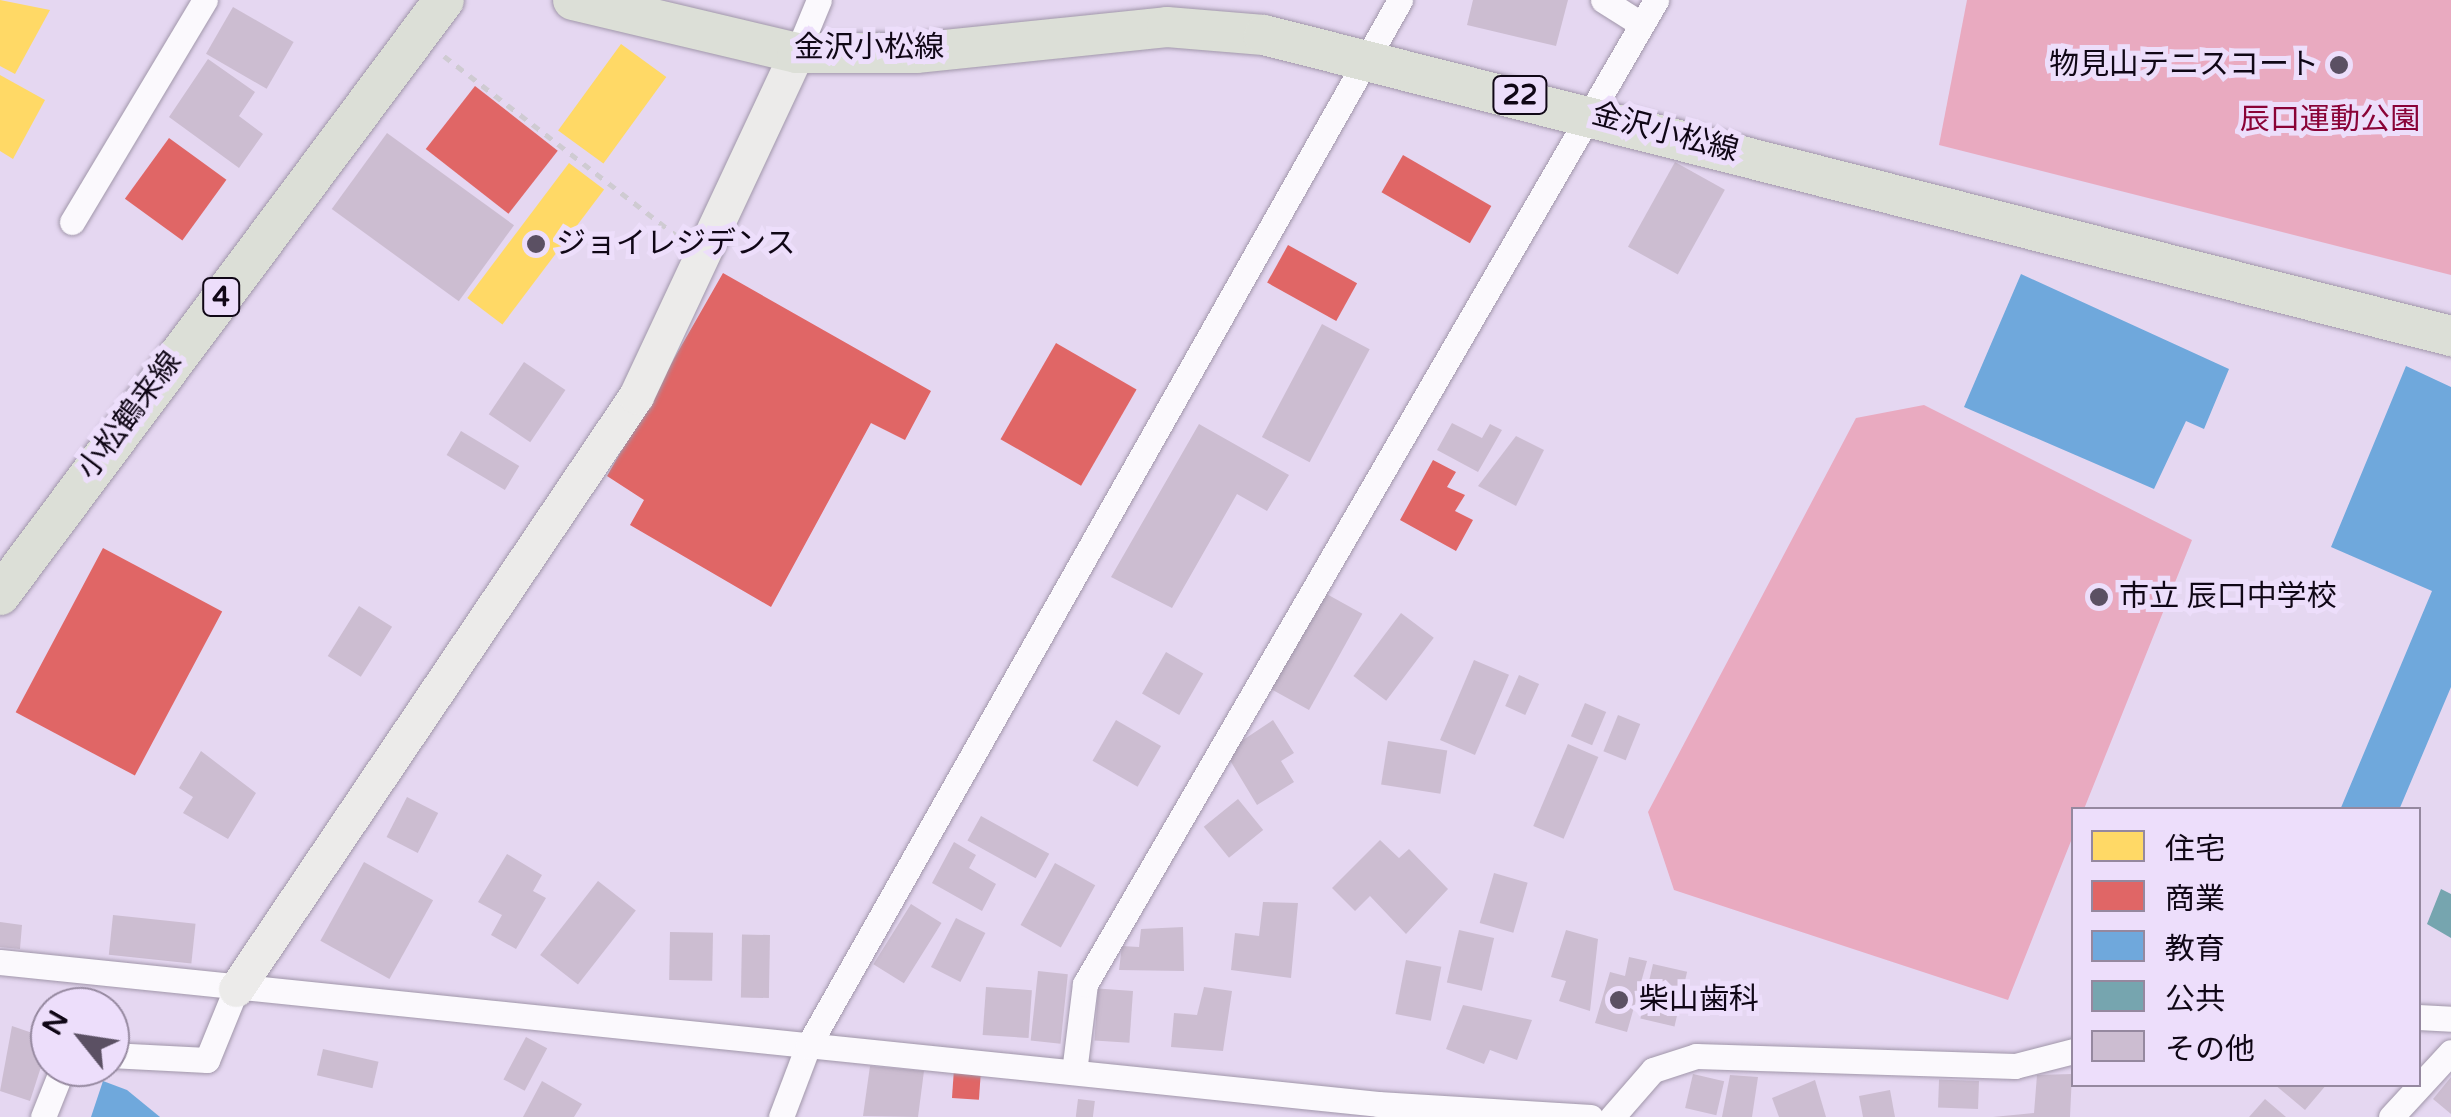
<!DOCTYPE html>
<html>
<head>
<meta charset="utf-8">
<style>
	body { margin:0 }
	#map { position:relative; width:2451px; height:1117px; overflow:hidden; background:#e5d7f1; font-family:"Varela Round","Noto Sans JP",sans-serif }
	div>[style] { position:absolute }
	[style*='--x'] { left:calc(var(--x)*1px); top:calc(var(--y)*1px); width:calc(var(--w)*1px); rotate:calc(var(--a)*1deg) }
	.green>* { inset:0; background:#e9aac0 }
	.homes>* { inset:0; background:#ffd966; transform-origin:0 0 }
	.shops>* { inset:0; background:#e06666; transform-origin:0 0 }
	.schools>* { inset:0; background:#6fa8dc }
	.public>* { inset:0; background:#76a5af }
	.building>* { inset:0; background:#ccbdd1; transform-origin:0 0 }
	.path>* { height:5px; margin-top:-2.5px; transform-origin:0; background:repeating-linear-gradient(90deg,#cfcbd2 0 8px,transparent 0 16px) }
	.roads { filter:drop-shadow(0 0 2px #a197aa) drop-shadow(0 0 2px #a197aa) }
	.street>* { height:25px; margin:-12.5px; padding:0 12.5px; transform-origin:12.5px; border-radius:12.5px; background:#fbf9fd }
	.secondary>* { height:35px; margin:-17.5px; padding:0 17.5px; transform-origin:17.5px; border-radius:17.5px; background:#ecebea }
	.primary>* { height:40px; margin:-20px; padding:0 20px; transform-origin:20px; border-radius:20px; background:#dcdfd7 }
	.dots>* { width:28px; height:28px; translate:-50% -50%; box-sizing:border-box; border:5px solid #eddefb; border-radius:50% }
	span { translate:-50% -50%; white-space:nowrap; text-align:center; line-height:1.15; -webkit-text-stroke:10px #eddefb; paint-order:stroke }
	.shield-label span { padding:2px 8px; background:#eddefb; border:2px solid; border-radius:8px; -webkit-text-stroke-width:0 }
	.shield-label { font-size:28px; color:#100716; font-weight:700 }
	.street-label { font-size:30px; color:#100716 }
	.poi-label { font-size:30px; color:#100716 }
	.right { translate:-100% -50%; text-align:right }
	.left { translate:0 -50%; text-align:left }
	.park-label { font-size:30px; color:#8a0337 }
	.legend { position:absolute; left:2071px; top:807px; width:350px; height:280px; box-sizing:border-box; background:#eddefb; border:2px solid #95889f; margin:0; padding:12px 18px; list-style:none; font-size:30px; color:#100716 }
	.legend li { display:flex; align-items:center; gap:20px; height:50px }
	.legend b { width:50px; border:2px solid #95889f }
	.north { position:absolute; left:30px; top:987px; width:100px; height:100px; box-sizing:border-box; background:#eddefb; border:2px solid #95889f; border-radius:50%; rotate:300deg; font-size:28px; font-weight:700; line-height:40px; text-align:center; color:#100716 }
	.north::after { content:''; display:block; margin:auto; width:35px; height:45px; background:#5b5063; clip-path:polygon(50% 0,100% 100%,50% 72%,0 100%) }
</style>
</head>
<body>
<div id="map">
	<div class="green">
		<div style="clip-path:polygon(1967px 0,2451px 0,2451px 275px,1939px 145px)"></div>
		<div style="clip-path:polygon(1924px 405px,2192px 540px,2084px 809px,2074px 810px,2073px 836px,2008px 1000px,1674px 890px,1648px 812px,1856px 418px)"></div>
	</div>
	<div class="homes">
		<div style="clip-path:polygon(0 0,50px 10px,15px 74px,0 66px)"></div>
		<div style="left:621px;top:44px;width:56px;height:107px;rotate:36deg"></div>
		<div style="clip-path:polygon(0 75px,45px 100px,13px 159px,0 151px)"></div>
		<div style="left:569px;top:163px;width:44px;height:169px;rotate:37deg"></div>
	</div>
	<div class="shops">
		<div style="left:475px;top:86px;width:105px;height:80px;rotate:38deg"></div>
		<div style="left:169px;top:138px;width:71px;height:75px;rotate:36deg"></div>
		<div style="left:1403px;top:155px;width:102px;height:43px;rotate:30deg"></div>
		<div style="left:1288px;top:245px;width:79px;height:43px;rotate:29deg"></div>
		<div style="clip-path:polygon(723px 273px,931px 391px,905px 440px,871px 423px,771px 607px,630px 525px,644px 500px,607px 476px)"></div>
		<div style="left:1056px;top:343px;width:93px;height:111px;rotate:30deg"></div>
		<div style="clip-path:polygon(1433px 460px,1456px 472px,1447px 487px,1465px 495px,1455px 511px,1473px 520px,1456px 551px,1400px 520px)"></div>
		<div style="left:103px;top:548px;width:135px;height:186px;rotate:28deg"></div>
		<div style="left:954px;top:1069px;width:27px;height:29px;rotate:4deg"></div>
	</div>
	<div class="schools">
		<div style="clip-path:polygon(2021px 274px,2229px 369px,2204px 429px,2186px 421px,2154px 489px,1964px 407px)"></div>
		<div style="clip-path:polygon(2406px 366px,2451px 387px,2451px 687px,2399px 810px,2340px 810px,2432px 591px,2331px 547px)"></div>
		<div style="clip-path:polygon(103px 1081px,127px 1090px,160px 1117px,91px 1117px)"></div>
	</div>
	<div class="public">
		<div style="clip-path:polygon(2441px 889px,2451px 894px,2451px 938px,2427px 924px)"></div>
	</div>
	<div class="building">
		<div style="clip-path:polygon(1473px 0,1568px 0,1556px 46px,1467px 25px)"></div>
		<div style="left:233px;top:7px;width:70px;height:54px;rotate:30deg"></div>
		<div style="clip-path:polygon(208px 59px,255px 92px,239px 116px,263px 134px,239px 168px,169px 117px)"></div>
		<div style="left:387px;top:133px;width:157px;height:94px;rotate:36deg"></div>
		<div style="left:1675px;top:162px;width:57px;height:97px;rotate:29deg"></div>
		<div style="left:1322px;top:324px;width:54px;height:128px;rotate:28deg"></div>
		<div style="left:524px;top:362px;width:50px;height:63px;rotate:34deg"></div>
		<div style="clip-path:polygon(1452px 423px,1482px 438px,1490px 424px,1502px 430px,1478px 472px,1437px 450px)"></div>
		<div style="clip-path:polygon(1199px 424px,1289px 475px,1267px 511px,1237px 494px,1172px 608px,1111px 577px)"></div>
		<div style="left:461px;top:431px;width:68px;height:28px;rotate:31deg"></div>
		<div style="clip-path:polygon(1516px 436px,1544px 450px,1516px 506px,1478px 486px)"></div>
		<div style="left:1323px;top:592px;width:45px;height:110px;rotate:29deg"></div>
		<div style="left:359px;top:606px;width:39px;height:59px;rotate:32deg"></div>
		<div style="left:1401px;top:613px;width:41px;height:79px;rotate:37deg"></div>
		<div style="left:1166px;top:652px;width:43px;height:48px;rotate:30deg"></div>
		<div style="left:1474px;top:660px;width:38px;height:87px;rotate:23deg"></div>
		<div style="left:1519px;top:675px;width:22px;height:34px;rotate:24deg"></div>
		<div style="left:1585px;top:703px;width:23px;height:36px;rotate:23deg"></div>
		<div style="left:1618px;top:715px;width:24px;height:39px;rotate:22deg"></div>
		<div style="left:1116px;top:720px;width:52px;height:47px;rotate:30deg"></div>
		<div style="clip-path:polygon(1273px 720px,1294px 753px,1281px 761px,1294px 782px,1257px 805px,1225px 752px)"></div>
		<div style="left:1388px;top:741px;width:60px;height:44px;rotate:9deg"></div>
		<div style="left:1568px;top:744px;width:33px;height:89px;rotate:23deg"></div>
		<div style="clip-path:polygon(201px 751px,256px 793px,228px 839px,183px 813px,193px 797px,179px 788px)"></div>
		<div style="left:407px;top:797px;width:35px;height:45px;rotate:27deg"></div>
		<div style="left:1238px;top:799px;width:40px;height:44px;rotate:51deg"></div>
		<div style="left:981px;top:816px;width:78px;height:28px;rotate:29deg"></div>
		<div style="clip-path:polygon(1380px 840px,1399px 858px,1409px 849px,1448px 889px,1406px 934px,1370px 896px,1355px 911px,1332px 888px)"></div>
		<div style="clip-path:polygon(954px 842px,976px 855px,969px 868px,996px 884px,982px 911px,932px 883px)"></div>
		<div style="clip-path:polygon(507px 854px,542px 875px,533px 891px,546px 898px,516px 949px,491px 935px,502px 915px,478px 902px)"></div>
		<div style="left:364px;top:862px;width:79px;height:90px;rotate:29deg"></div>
		<div style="left:1055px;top:863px;width:46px;height:71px;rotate:29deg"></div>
		<div style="left:1494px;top:873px;width:35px;height:52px;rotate:16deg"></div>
		<div style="left:598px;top:881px;width:48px;height:94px;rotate:38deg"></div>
		<div style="clip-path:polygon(1263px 902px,1298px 903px,1291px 978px,1231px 970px,1235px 933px,1259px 936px)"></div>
		<div style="left:911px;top:904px;width:36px;height:71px;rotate:32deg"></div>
		<div style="left:113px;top:915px;width:83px;height:40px;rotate:6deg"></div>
		<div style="left:956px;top:918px;width:33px;height:55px;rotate:27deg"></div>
		<div style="clip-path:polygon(0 922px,22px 925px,20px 949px,0 947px)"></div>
		<div style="clip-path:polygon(1183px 927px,1184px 971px,1119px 970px,1122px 946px,1139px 947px,1141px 929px)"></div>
		<div style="left:1459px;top:930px;width:36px;height:54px;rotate:13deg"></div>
		<div style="clip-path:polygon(1566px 930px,1598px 939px,1590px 1011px,1559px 1001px,1566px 981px,1551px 977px)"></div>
		<div style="left:670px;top:932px;width:43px;height:48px;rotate:1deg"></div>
		<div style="left:770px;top:935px;width:63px;height:28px;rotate:91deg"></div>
		<div style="clip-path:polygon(1629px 957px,1647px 961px,1627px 1032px,1595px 1023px,1610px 972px,1625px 976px)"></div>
		<div style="left:1406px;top:960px;width:36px;height:55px;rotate:11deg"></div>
		<div style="left:1653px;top:964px;width:35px;height:56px;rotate:13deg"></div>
		<div style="left:1038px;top:971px;width:30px;height:70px;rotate:6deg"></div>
		<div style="left:986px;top:987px;width:46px;height:48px;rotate:4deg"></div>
		<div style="clip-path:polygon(1204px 987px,1232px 991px,1223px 1051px,1171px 1047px,1174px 1013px,1197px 1015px)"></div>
		<div style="left:1133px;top:991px;width:52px;height:35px;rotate:94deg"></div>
		<div style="clip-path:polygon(1463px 1005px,1532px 1020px,1517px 1060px,1490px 1050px,1484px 1064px,1446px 1049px)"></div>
		<div style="clip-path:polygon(12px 1026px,50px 1039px,30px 1101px,0 1091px)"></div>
		<div style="left:526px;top:1037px;width:24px;height:48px;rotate:28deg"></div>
		<div style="left:323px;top:1049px;width:57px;height:27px;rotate:13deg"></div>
		<div style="clip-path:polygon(870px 1066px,924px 1071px,918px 1117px,863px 1116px)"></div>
		<div style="left:1693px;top:1074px;width:32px;height:35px;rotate:13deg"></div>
		<div style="clip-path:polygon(2072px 1074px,2070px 1117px,1993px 1117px,2034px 1113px,2037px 1075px)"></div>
		<div style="clip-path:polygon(1730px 1075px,1758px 1077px,1752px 1117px,1722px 1117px)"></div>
		<div style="clip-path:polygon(2451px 1077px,2451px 1114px,2433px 1099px)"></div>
		<div style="clip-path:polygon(1815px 1080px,1826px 1117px,1779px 1117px,1772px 1098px)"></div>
		<div style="clip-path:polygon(542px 1081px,582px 1104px,574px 1117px,523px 1117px)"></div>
		<div style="left:1979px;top:1081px;width:28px;height:40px;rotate:92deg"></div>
		<div style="clip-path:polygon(2274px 1084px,2327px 1084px,2305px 1110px)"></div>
		<div style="clip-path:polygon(1890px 1090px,1895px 1117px,1863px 1117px,1859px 1096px)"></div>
		<div style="left:1078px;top:1099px;width:17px;height:18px;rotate:7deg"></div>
		<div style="clip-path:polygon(2265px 1099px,2286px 1117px,2249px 1117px)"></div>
	</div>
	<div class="path">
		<div style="--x:444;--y:56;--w:294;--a:37.7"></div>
	</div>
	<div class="roads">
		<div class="street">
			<div style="--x:1603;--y:0;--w:45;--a:32.3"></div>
			<div style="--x:797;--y:53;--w:57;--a:-67.5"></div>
			<div style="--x:72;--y:222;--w:259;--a:-59.1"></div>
			<div style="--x:0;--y:962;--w:1385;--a:5.88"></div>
			<div style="--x:1378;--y:1104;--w:213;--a:3.5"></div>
			<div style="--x:2418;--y:1017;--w:33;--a:3"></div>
			<div style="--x:110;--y:1055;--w:97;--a:3"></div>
			<div style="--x:207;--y:1060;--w:77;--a:-67.8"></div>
			<div style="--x:1074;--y:1072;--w:89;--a:-82.9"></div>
			<div style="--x:1085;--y:984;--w:1138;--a:-59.87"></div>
			<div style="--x:43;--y:1117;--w:54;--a:-68.2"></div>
			<div style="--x:781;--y:1117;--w:76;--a:-69.2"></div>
			<div style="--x:808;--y:1046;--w:1202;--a:-60.49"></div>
			<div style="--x:1612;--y:1117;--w:62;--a:-48.9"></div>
			<div style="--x:1653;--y:1070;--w:45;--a:-18"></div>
			<div style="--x:1696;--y:1056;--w:319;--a:1.8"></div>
			<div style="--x:2015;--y:1066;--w:61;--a:-14.3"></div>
			<div style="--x:2391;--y:1117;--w:88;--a:-47.3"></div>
		</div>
		<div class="secondary">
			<div style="--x:236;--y:989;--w:715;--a:-56"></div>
			<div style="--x:636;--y:396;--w:379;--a:-64.9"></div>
		</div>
		<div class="primary">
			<div style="--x:573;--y:0;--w:230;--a:13.3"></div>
			<div style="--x:797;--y:53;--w:119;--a:0"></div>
			<div style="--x:916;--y:53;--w:252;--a:-5.9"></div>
			<div style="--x:1167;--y:27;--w:97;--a:4.7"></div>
			<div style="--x:1264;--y:35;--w:1225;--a:14.23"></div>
			<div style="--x:0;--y:595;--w:742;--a:-53.27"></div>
		</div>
	</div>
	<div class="dots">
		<div style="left:2339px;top:65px;background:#5b5063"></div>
		<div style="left:536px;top:244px;background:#5b5063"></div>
		<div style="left:2099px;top:597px;background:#5b5063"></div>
		<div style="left:1619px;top:1000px;background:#5b5063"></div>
	</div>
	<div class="shield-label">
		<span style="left:1520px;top:95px">22</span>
		<span style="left:221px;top:297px">4</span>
	</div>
	<div class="street-label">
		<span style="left:869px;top:48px">金沢小松線</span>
		<span style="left:1665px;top:133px;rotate:15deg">金沢小松線</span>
		<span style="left:130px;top:416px;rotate:-53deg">小松鶴来線</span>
	</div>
	<div class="poi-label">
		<span class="right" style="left:2319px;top:65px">物見山テニスコート</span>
		<span class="left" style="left:556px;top:244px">ジョイレジデンス</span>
		<span class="left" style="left:2119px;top:597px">市立 辰口中学校</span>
		<span class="left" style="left:1639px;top:1000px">柴山歯科</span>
	</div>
	<div class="park-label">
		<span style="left:2330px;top:120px">辰口運動公園</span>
	</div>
	<ul class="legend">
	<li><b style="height:28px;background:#ffd966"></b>住宅</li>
	<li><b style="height:28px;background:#e06666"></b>商業</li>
	<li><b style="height:28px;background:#6fa8dc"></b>教育</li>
	<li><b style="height:28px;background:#76a5af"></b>公共</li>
	<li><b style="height:28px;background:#ccbdd1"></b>その他</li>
	</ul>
	<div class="north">N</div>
</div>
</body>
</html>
